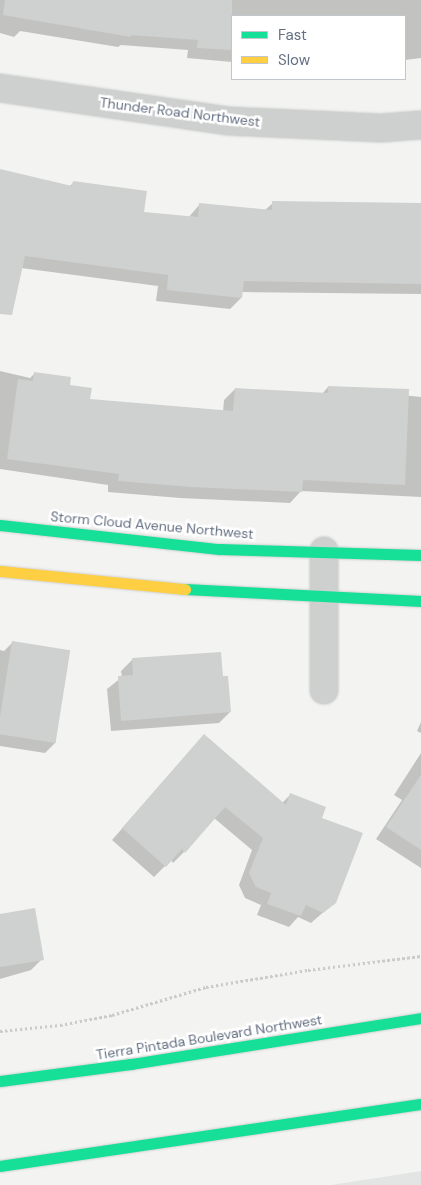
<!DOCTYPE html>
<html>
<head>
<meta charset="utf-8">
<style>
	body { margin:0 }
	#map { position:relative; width:421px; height:1185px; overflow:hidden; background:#f3f4f2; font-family:"DM Sans",sans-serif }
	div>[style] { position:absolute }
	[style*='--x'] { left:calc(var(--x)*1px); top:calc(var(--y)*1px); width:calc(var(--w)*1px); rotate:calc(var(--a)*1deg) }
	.built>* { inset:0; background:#e3e5e5 }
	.shadow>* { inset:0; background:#0003 }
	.building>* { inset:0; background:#cfd0d0; transform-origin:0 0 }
	.path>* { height:3px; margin-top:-1.5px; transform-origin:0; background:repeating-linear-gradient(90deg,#cacbcc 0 2.5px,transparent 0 5px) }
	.roads { filter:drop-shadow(0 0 1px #d0d1d1) drop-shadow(0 0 1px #d0d1d1) }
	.street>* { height:28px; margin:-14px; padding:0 14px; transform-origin:14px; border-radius:14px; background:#cecfcf }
	.fast>* { height:11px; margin:-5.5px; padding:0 5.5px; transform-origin:5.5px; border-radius:5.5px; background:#16e098 }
	.slow>* { height:11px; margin:-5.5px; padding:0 5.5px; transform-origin:5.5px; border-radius:5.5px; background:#ffcf43 }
	span { translate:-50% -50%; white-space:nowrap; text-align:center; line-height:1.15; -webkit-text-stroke:5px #fff; paint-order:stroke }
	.street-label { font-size:14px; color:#647082 }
	.legend { position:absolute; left:231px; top:15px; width:175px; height:65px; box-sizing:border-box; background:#fff; border:1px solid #c1c6cd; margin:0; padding:6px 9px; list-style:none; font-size:15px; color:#647082 }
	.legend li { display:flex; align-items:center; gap:10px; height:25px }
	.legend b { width:25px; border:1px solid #c1c6cd }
</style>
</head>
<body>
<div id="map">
	<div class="built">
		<div style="clip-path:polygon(421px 1171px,421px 1185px,331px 1185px)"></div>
	</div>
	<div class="shadow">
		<div style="clip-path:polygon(0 0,421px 0,421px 58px,405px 60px,405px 16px,232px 16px,232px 62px,187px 58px,188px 50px,121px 45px,118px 47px,20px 31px,14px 37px,0 33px)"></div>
		<div style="clip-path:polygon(0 170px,69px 187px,74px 182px,143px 213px,188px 218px,200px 204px,265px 210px,273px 203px,421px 204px,421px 294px,241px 292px,241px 298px,230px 309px,156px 301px,158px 286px,21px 268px,0 281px)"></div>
		<div style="clip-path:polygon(0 371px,30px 378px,35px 373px,68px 386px,89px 400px,223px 412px,224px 400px,235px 389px,322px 394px,328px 387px,421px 397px,421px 497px,301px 491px,290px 503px,180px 498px,108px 492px,108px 485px,0 469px)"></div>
		<div style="clip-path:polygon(13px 642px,56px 742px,45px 753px,0 746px,0 650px,4px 651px)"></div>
		<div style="clip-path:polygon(132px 660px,221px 677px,230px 712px,219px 723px,111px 731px,107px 689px,122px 677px,121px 671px)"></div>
		<div style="clip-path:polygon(421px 722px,421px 733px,417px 731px)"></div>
		<div style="clip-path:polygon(204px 736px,282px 803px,291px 794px,320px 818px,335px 902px,311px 923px,298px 917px,289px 927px,257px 915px,261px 905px,245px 898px,239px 885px,252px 850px,214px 818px,184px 852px,173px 863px,171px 860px,154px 877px,112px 840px)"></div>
		<div style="clip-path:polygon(421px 753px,421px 868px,376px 839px,402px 800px,394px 795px)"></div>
		<div style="clip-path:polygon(0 799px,0 915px,42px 959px,31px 970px,0 979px)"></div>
	</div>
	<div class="building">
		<div style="clip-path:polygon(5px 0,232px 0,232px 50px,197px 48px,198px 40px,131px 35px,131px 37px,3px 15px)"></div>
		<div style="clip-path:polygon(0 169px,72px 186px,73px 181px,147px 191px,144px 212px,198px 217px,199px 203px,272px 210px,272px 201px,421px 203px,421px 284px,244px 281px,242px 298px,167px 290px,168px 275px,25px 256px,12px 315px,0 314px)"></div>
		<div style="clip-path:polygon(34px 372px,71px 377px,70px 385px,92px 388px,90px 399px,233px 411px,235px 388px,328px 393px,328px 386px,409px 389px,405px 485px,303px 480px,302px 492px,192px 487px,118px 481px,119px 474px,7px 459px,18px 379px,33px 381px)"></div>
		<div style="left:12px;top:641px;width:59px;height:94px;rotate:9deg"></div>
		<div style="clip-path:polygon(221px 652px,223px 676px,228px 676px,231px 712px,121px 721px,118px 676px,133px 675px,132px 658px)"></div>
		<div style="clip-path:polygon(204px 734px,286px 805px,290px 793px,326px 807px,322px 818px,363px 833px,336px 903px,323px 913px,306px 905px,301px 916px,267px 904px,271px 893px,256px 887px,249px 873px,263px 838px,225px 807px,185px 853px,182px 849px,166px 867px,122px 828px)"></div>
		<div style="clip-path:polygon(421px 775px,421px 850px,386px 827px)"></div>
		<div style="clip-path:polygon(35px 908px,44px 960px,0 967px,0 914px)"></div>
	</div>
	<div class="path">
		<div style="--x:0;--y:1031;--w:60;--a:-5.7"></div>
		<div style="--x:60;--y:1025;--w:53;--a:-10.9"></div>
		<div style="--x:112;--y:1015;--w:98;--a:-16.6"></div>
		<div style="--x:206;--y:987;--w:103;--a:-9.5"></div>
		<div style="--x:308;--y:970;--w:114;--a:-7.1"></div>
	</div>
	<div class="roads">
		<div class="street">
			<div style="--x:0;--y:88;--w:230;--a:8.2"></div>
			<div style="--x:228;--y:121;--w:153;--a:2.6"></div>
			<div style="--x:381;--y:128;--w:40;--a:-4.3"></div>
			<div style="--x:324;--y:551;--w:139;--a:90"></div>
		</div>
		<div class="fast">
			<div style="--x:0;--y:525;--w:220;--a:6.3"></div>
			<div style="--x:219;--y:549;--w:202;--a:1.7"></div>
			<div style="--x:185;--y:589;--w:236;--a:2.9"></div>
			<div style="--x:0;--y:1081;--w:132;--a:-7.4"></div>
			<div style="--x:131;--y:1064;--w:294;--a:-9"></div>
			<div style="--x:0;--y:1166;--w:426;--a:-8.4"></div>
		</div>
		<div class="slow">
			<div style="--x:0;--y:571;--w:186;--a:5.6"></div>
		</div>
	</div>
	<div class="street-label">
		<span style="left:180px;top:112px;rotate:7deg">Thunder Road Northwest</span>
		<span style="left:152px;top:525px;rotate:5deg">Storm Cloud Avenue Northwest</span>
		<span style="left:209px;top:1037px;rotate:-9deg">Tierra Pintada Boulevard Northwest</span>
	</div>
	<ul class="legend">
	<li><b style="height:6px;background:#16e098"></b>Fast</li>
	<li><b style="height:6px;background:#ffcf43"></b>Slow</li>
	</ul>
</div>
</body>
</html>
